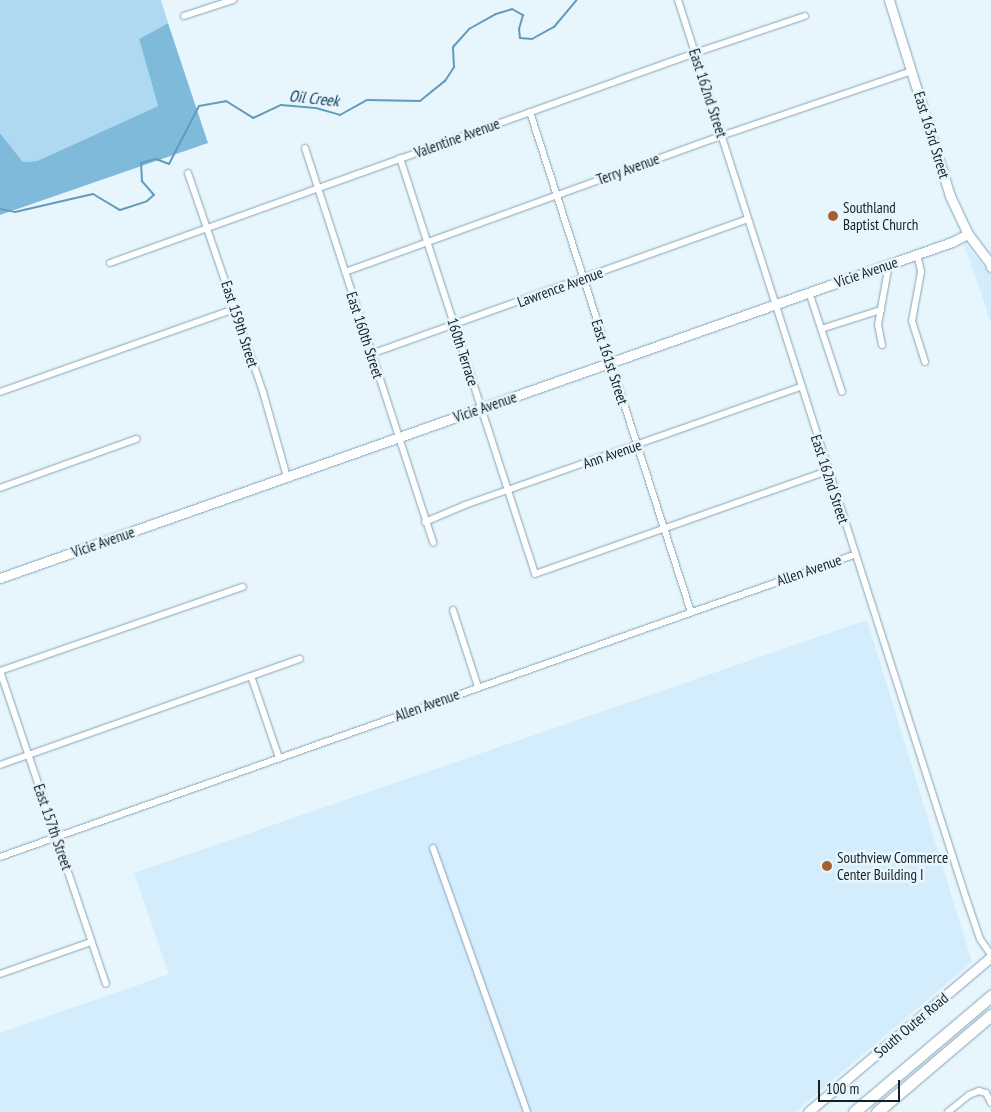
<!DOCTYPE html>
<html>
<head>
<meta charset="utf-8">
<style>
	body { margin:0 }
	#map { position:relative; width:991px; height:1112px; overflow:hidden; background:#e7f5fd; font-family:"PT Sans Narrow",sans-serif }
	div>[style] { position:absolute }
	[style*='--x'] { left:calc(var(--x)*1px); top:calc(var(--y)*1px); width:calc(var(--w)*1px); rotate:calc(var(--a)*1deg) }
	.built>* { inset:0; background:#d4edfd }
	.green>* { inset:0; background:#afd8f1 }
	.forest>* { inset:0; background:#80badb }
	.stream>* { height:2px; margin:-1px; padding:0 1px; transform-origin:1px; border-radius:1px; background:#629bbb }
	.roads { filter:drop-shadow(0 0 1px #83a3b7) drop-shadow(0 0 1px #83a3b7) }
	.street>* { height:6px; margin:-3px; padding:0 3px; transform-origin:3px; border-radius:3px; background:#fff }
	.secondary>* { height:9px; margin:-4.5px; padding:0 4.5px; transform-origin:4.5px; border-radius:4.5px; background:#fff }
	.highway>* { height:11px; margin:-5.5px; padding:0 5.5px; transform-origin:5.5px; border-radius:5.5px; background:#fff }
	.dots>* { width:14px; height:14px; translate:-50% -50%; box-sizing:border-box; border:2px solid #e7f5fd; border-radius:50% }
	span { translate:-50% -50%; white-space:nowrap; text-align:center; line-height:1.15; -webkit-text-stroke:5px #e7f5fd; paint-order:stroke }
	.street-label { font-size:15px; color:#142128 }
	.poi-label { font-size:15px; color:#142128 }
	.left { translate:0 -50%; text-align:left }
	.water-label { font-size:16px; color:#093a51; font-style:italic }
	.scale { position:absolute; left:818px; top:1080px; width:82px; height:22px; box-sizing:border-box; border:2px solid #142128; border-top:0; padding-left:6px; font-size:15px; line-height:18px; white-space:nowrap; color:#142128; -webkit-text-stroke:4px #e7f5fd; paint-order:stroke }
</style>
</head>
<body>
<div id="map">
	<div class="built">
		<div style="clip-path:polygon(963px 241px,991px 275px,991px 323px)"></div>
		<div style="clip-path:polygon(867px 620px,972px 962px,795px 1112px,0 1112px,0 1033px,169px 974px,134px 873px)"></div>
	</div>
	<div class="green">
		<div style="clip-path:polygon(0 0,161px 0,168px 23px,139px 39px,158px 106px,37px 161px,23px 162px,0 133px)"></div>
	</div>
	<div class="forest">
		<div style="clip-path:polygon(168px 23px,208px 143px,0 215px,0 133px,23px 162px,37px 161px,158px 106px,139px 39px)"></div>
	</div>
	<div class="stream">
		<div style="--x:0;--y:209;--w:15;--a:11"></div>
		<div style="--x:15;--y:212;--w:80;--a:-13"></div>
		<div style="--x:93;--y:194;--w:31;--a:31"></div>
		<div style="--x:120;--y:210;--w:28;--a:-18"></div>
		<div style="--x:147;--y:201;--w:9;--a:-41"></div>
		<div style="--x:154;--y:195;--w:18;--a:-131"></div>
		<div style="--x:142;--y:181;--w:18;--a:-93"></div>
		<div style="--x:141;--y:163;--w:16;--a:-15"></div>
		<div style="--x:156;--y:159;--w:14;--a:21"></div>
		<div style="--x:169;--y:164;--w:65;--a:-62.7"></div>
		<div style="--x:199;--y:106;--w:27;--a:-10"></div>
		<div style="--x:226;--y:101;--w:32;--a:32"></div>
		<div style="--x:253;--y:118;--w:31;--a:-25"></div>
		<div style="--x:281;--y:105;--w:35;--a:5"></div>
		<div style="--x:316;--y:108;--w:25;--a:16"></div>
		<div style="--x:340;--y:115;--w:31;--a:-29"></div>
		<div style="--x:367;--y:100;--w:53;--a:1.1"></div>
		<div style="--x:420;--y:101;--w:32;--a:-39"></div>
		<div style="--x:445;--y:81;--w:17;--a:-57"></div>
		<div style="--x:454;--y:67;--w:20;--a:-93"></div>
		<div style="--x:453;--y:47;--w:24;--a:-48"></div>
		<div style="--x:469;--y:29;--w:31;--a:-29"></div>
		<div style="--x:496;--y:14;--w:17;--a:-17"></div>
		<div style="--x:512;--y:9;--w:13;--a:29"></div>
		<div style="--x:523;--y:15;--w:15;--a:106"></div>
		<div style="--x:519;--y:29;--w:9;--a:84"></div>
		<div style="--x:520;--y:38;--w:12;--a:5"></div>
		<div style="--x:532;--y:39;--w:25;--a:-29"></div>
		<div style="--x:554;--y:27;--w:35;--a:-50"></div>
	</div>
	<div class="roads">
		<div class="street">
			<div style="--x:678;--y:0;--w:943;--a:72.22"></div>
			<div style="--x:966;--y:898;--w:43;--a:71.1"></div>
			<div style="--x:980;--y:939;--w:19;--a:55"></div>
			<div style="--x:184;--y:16;--w:52;--a:-18.1"></div>
			<div style="--x:530;--y:112;--w:525;--a:72.15"></div>
			<div style="--x:305;--y:148;--w:415;--a:72"></div>
			<div style="--x:400;--y:158;--w:437;--a:72"></div>
			<div style="--x:535;--y:574;--w:311;--a:-19.4"></div>
			<div style="--x:188;--y:173;--w:231;--a:71.1"></div>
			<div style="--x:263;--y:392;--w:88;--a:74.2"></div>
			<div style="--x:917;--y:254;--w:18;--a:77"></div>
			<div style="--x:921;--y:272;--w:50;--a:100.4"></div>
			<div style="--x:912;--y:321;--w:43;--a:72.4"></div>
			<div style="--x:110;--y:263;--w:622;--a:-19.75"></div>
			<div style="--x:695;--y:53;--w:116;--a:-18.6"></div>
			<div style="--x:345;--y:272;--w:400;--a:-19.9"></div>
			<div style="--x:721;--y:136;--w:202;--a:-18.8"></div>
			<div style="--x:809;--y:292;--w:105;--a:71.7"></div>
			<div style="--x:821;--y:329;--w:63;--a:-17.6"></div>
			<div style="--x:882;--y:345;--w:20;--a:-101"></div>
			<div style="--x:878;--y:325;--w:62;--a:-79.8"></div>
			<div style="--x:371;--y:354;--w:400;--a:-19.7"></div>
			<div style="--x:0;--y:392;--w:249;--a:-19.5"></div>
			<div style="--x:0;--y:488;--w:145;--a:-19.8"></div>
			<div style="--x:425;--y:522;--w:43;--a:-23"></div>
			<div style="--x:465;--y:505;--w:356;--a:-19.4"></div>
			<div style="--x:453;--y:610;--w:81;--a:72"></div>
			<div style="--x:0;--y:671;--w:330;--a:71.3"></div>
			<div style="--x:0;--y:671;--w:257;--a:-19.1"></div>
			<div style="--x:251;--y:676;--w:87;--a:71.1"></div>
			<div style="--x:0;--y:765;--w:318;--a:-19.5"></div>
			<div style="--x:433;--y:848;--w:280;--a:70.4"></div>
			<div style="--x:0;--y:857;--w:906;--a:-19.48"></div>
			<div style="--x:0;--y:974;--w:96;--a:-19.4"></div>
			<div style="--x:948;--y:1112;--w:27;--a:-39"></div>
			<div style="--x:969;--y:1095;--w:11;--a:-22"></div>
			<div style="--x:979;--y:1091;--w:7;--a:16"></div>
			<div style="--x:986;--y:1093;--w:11;--a:63"></div>
		</div>
		<div class="secondary">
			<div style="--x:889;--y:0;--w:205;--a:72.7"></div>
			<div style="--x:950;--y:196;--w:42;--a:64.7"></div>
			<div style="--x:968;--y:234;--w:36;--a:53"></div>
			<div style="--x:990;--y:263;--w:4;--a:76"></div>
			<div style="--x:0;--y:578;--w:1010;--a:-19.44"></div>
			<div style="--x:952;--y:242;--w:18;--a:-27"></div>
			<div style="--x:808;--y:1112;--w:240;--a:-40.3"></div>
		</div>
		<div class="highway">
			<div style="--x:854;--y:1112;--w:180;--a:-40.3"></div>
			<div style="--x:877;--y:1112;--w:150;--a:-40.4"></div>
		</div>
	</div>
	<div class="dots">
		<div style="left:833px;top:216px;background:#a46130"></div>
		<div style="left:827px;top:866px;background:#a46130"></div>
	</div>
	<div class="street-label">
		<span style="left:708px;top:93px;rotate:72deg">East 162nd Street</span>
		<span style="left:932px;top:135px;rotate:73deg">East 163rd Street</span>
		<span style="left:457px;top:138px;rotate:-20deg">Valentine Avenue</span>
		<span style="left:628px;top:169px;rotate:-20deg">Terry Avenue</span>
		<span style="left:866px;top:272px;rotate:-19deg">Vicie Avenue</span>
		<span style="left:560px;top:287px;rotate:-20deg">Lawrence Avenue</span>
		<span style="left:240px;top:324px;rotate:72deg">East 159th Street</span>
		<span style="left:365px;top:335px;rotate:72deg">East 160th Street</span>
		<span style="left:463px;top:352px;rotate:72deg">160th Terrace</span>
		<span style="left:610px;top:362px;rotate:72deg">East 161st Street</span>
		<span style="left:485px;top:407px;rotate:-19deg">Vicie Avenue</span>
		<span style="left:612px;top:454px;rotate:-19deg">Ann Avenue</span>
		<span style="left:830px;top:479px;rotate:72deg">East 162nd Street</span>
		<span style="left:103px;top:542px;rotate:-19deg">Vicie Avenue</span>
		<span style="left:809px;top:570px;rotate:-19deg">Allen Avenue</span>
		<span style="left:427px;top:705px;rotate:-20deg">Allen Avenue</span>
		<span style="left:53px;top:827px;rotate:71deg">East 157th Street</span>
		<span style="left:911px;top:1025px;rotate:-40deg">South Outer Road</span>
	</div>
	<div class="poi-label">
		<span class="left" style="left:843px;top:216px">Southland<br>Baptist Church</span>
		<span class="left" style="left:837px;top:866px">Southview Commerce<br>Center Building I</span>
	</div>
	<div class="water-label">
		<span style="left:314px;top:98px;rotate:6deg">Oil Creek</span>
	</div>
	<div class="scale">100 m</div>
</div>
</body>
</html>
